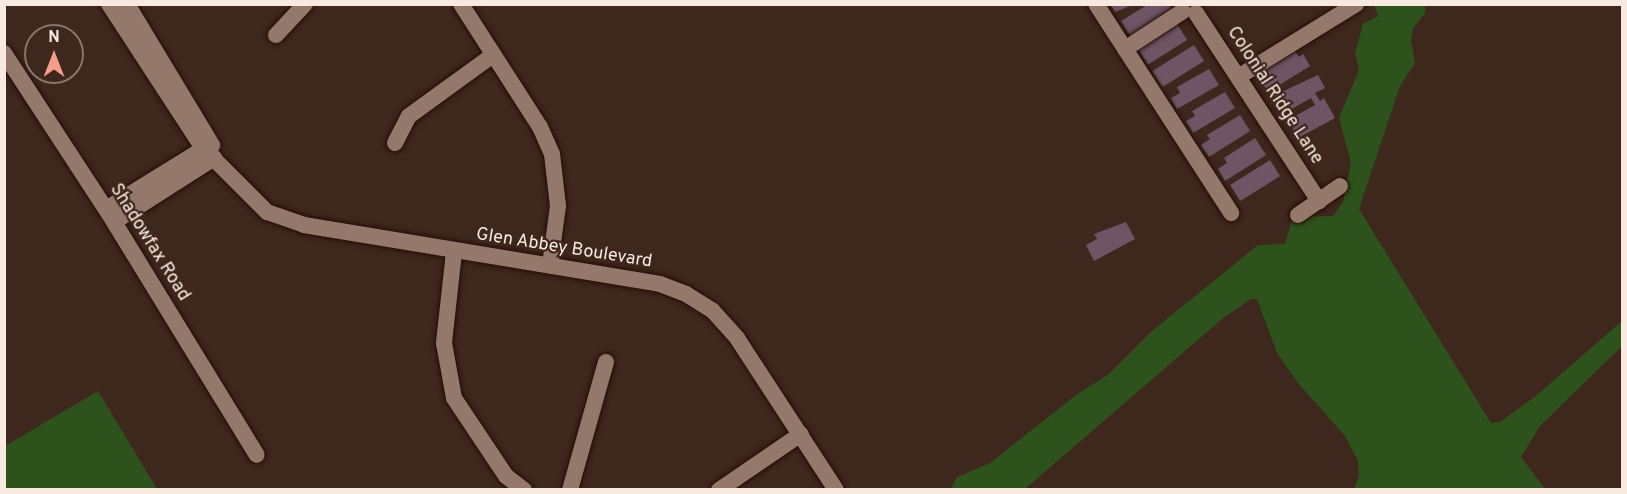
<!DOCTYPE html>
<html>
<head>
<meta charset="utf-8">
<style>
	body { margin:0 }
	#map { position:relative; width:1627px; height:494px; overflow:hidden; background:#3e271c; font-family:Overpass,sans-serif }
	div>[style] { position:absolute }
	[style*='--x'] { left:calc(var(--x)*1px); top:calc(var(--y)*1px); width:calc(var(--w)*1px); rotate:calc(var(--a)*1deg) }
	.green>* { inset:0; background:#2e521c }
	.building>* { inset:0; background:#6d5565; transform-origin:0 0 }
	.roads { filter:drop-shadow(0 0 2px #240f05) drop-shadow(0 0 2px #240f05) }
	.minor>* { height:16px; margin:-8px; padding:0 8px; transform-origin:8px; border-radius:8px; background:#94786b }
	span { translate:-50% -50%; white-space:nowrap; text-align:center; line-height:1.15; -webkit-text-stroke:4.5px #3e271c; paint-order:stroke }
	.street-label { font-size:18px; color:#f8e9e1 }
	.frame { position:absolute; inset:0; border:6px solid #f8e9e1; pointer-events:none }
	.north { position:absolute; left:24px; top:24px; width:60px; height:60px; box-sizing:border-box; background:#3e271c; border:2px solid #88756b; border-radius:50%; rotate:0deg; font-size:16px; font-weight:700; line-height:24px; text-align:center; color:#f8e9e1 }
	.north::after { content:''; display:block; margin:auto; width:21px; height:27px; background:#f49e89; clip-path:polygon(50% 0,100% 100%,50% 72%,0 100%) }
</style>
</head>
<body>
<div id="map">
	<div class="green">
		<div style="clip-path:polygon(1374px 5px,1425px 5px,1425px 13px,1413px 28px,1411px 41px,1415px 63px,1400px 86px,1359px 209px,1491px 423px,1500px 422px,1537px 395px,1622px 321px,1622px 346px,1540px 426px,1521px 457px,1545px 489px,1354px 489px,1359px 476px,1358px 461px,1345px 436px,1298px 383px,1277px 353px,1257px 299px,1251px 299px,1222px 319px,1025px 489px,950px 490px,957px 477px,990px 463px,1076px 395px,1109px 374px,1152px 331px,1258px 245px,1285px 244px,1293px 217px,1333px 216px,1343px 202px,1351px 163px,1339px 118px,1359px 70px,1355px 53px,1363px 24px,1378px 16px)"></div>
		<div style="clip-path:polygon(98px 391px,157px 489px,5px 489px,5px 446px)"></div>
	</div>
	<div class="building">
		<div style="clip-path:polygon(1110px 4px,1135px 4px,1115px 12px)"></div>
		<div style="clip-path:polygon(1147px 5px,1169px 5px,1173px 11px,1131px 37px,1121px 21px)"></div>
		<div style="left:1177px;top:24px;width:19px;height:46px;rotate:58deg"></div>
		<div style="left:1194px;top:45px;width:19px;height:49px;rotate:58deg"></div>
		<div style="clip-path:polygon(1295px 51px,1299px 57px,1303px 54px,1310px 66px,1268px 92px,1257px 74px)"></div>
		<div style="clip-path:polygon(1209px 69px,1219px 85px,1177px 109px,1171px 98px,1180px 93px,1177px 87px)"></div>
		<div style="clip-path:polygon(1318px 75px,1325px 88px,1315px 93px,1320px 101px,1324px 98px,1335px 118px,1298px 138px,1288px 120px,1315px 105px,1311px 98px,1283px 114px,1273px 96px)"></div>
		<div style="clip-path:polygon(1225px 92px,1235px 108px,1193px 133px,1186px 121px,1195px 116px,1192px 111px)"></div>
		<div style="clip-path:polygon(1240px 115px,1250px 131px,1209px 157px,1201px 145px,1210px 139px,1207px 135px)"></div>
		<div style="clip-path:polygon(1255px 138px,1266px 155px,1225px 181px,1218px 169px,1227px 163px,1224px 158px)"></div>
		<div style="left:1270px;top:160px;width:19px;height:47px;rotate:58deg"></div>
		<div style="clip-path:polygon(1126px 222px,1135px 239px,1094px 261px,1086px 245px,1097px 239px,1094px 234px)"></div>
	</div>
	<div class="roads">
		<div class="minor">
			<div style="--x:109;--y:4;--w:172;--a:56.9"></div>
			<div style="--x:203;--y:148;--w:91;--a:45"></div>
			<div style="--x:267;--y:212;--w:39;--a:19"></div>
			<div style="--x:304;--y:225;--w:361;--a:9.4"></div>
			<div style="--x:660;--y:284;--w:28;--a:21"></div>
			<div style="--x:686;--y:294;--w:31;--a:32"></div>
			<div style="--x:712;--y:310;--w:38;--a:48"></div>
			<div style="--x:737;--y:338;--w:181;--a:56.9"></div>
			<div style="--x:127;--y:4;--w:165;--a:58.9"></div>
			<div style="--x:461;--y:4;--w:146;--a:57.3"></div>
			<div style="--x:540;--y:127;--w:30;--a:66"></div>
			<div style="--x:552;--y:154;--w:52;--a:83.4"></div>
			<div style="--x:558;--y:206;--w:60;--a:97.7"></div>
			<div style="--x:1096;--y:4;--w:249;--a:57.1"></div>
			<div style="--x:1196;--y:13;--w:225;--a:56.8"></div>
			<div style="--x:276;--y:35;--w:42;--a:-46.9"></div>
			<div style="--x:1125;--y:49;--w:69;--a:-33.2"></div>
			<div style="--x:4;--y:53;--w:202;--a:56.9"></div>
			<div style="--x:114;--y:222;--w:273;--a:58.5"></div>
			<div style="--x:1238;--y:77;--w:139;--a:-31.7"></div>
			<div style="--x:395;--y:143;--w:30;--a:-63"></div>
			<div style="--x:409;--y:116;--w:104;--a:-36"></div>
			<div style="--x:106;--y:209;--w:123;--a:-31.8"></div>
			<div style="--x:1298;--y:215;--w:51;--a:-34.6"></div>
			<div style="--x:114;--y:222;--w:119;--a:-32.6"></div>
			<div style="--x:454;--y:252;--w:92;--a:96.3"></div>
			<div style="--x:444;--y:343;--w:56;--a:79.7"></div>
			<div style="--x:454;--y:398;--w:94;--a:56.3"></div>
			<div style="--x:506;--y:476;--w:23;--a:38"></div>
			<div style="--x:570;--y:490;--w:133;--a:-74.3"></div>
			<div style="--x:719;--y:490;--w:99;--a:-34.3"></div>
		</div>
	</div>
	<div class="street-label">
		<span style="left:1274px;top:96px;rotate:57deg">Colonial Ridge Lane</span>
		<span style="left:149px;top:243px;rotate:58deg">Shadowfax Road</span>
		<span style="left:564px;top:249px;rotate:9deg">Glen Abbey Boulevard</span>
	</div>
	<div class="frame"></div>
	<div class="north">N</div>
</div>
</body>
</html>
